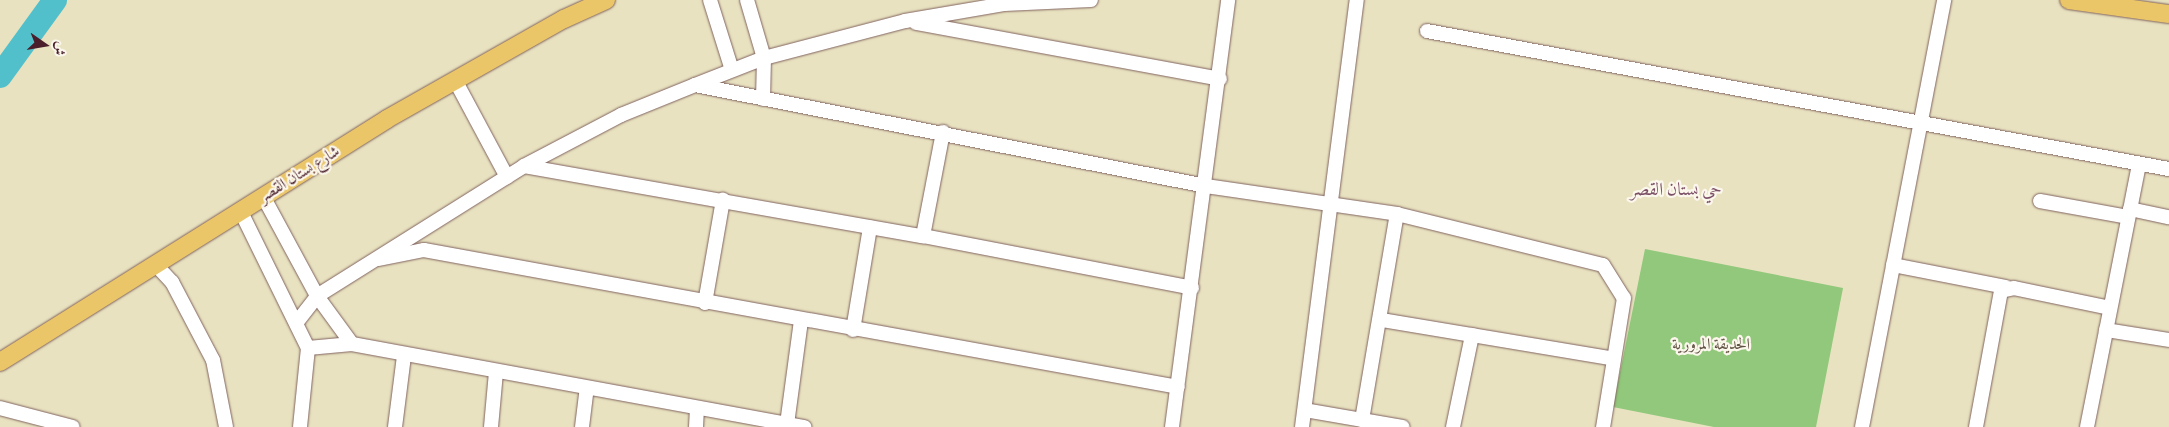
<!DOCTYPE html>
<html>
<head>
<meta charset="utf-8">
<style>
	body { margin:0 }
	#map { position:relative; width:2169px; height:427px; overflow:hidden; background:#e8e2c0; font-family:"Libre Bodoni",Amiri,serif }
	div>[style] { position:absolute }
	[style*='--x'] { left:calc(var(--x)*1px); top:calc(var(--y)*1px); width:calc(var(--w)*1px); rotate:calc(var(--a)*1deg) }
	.green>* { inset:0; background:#91c87b }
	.river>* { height:24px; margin:-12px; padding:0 12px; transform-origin:12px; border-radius:12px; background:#52c0ca }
	.roads { filter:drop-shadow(0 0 1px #81635f) drop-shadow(0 0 1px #81635f) }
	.minor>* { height:14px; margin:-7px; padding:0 7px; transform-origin:7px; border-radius:7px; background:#fff }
	.major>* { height:18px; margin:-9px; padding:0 9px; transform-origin:9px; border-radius:9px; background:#eac669 }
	span { translate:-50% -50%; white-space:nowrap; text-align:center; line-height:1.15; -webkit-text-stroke:4.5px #fbf7ec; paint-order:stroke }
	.street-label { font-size:16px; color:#4a1f2b }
	.park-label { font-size:16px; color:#5f5243 }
	.neighbourhood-label { font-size:18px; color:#7b5066 }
	.north { position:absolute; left:20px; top:20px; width:50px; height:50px; -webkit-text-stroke:4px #fbf7ec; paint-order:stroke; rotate:103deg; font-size:14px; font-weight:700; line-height:20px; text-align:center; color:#4a1f2b }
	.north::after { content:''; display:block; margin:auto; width:18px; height:22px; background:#4a1f2b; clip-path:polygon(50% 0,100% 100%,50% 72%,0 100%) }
</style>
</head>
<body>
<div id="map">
	<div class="green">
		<div style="clip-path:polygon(1645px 249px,1843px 288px,1816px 427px,1714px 427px,1613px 407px)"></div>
	</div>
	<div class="river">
		<div style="--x:0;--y:76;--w:94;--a:-54.1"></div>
	</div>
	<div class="roads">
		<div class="minor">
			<div style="--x:710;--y:0;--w:73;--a:72.6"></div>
			<div style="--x:747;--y:0;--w:60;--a:73.7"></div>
			<div style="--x:764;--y:58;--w:41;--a:91.4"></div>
			<div style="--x:916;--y:23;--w:309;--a:10.4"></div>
			<div style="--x:1427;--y:31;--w:755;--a:10.54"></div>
			<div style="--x:455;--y:80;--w:110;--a:61.8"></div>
			<div style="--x:695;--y:85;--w:521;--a:11.18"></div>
			<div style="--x:1206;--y:186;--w:193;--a:8.3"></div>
			<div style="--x:1397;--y:214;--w:212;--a:13.9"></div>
			<div style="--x:1603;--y:265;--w:39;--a:58"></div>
			<div style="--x:1624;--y:298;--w:131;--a:99.2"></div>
			<div style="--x:524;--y:166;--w:405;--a:10"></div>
			<div style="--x:923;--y:236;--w:274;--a:10.9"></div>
			<div style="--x:263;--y:196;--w:114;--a:61.6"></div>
			<div style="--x:317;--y:296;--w:59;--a:53.9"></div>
			<div style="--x:2040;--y:201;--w:89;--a:10.3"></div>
			<div style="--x:2130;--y:209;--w:40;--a:12"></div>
			<div style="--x:240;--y:210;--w:154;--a:63.8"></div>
			<div style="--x:308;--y:348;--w:79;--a:95.8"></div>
			<div style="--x:923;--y:236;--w:106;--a:-79.1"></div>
			<div style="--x:379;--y:259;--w:46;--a:-11.3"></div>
			<div style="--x:424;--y:250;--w:766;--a:10.3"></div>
			<div style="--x:155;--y:264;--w:25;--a:47"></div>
			<div style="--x:172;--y:282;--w:88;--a:62.3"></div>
			<div style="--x:213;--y:360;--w:68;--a:79"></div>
			<div style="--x:1893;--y:265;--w:115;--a:11"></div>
			<div style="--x:705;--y:303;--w:105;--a:-80.1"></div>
			<div style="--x:1382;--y:320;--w:235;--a:9.5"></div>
			<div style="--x:297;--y:322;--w:33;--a:-52"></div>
			<div style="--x:317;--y:296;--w:244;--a:-32.1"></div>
			<div style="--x:524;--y:166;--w:110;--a:-27.7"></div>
			<div style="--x:621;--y:115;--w:80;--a:-22.1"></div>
			<div style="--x:695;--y:85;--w:74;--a:-21.4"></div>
			<div style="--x:764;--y:58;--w:146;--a:-14.7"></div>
			<div style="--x:905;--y:21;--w:100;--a:-9.7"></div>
			<div style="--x:1004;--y:4;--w:87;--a:-2.6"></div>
			<div style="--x:853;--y:330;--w:104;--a:-80.6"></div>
			<div style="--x:2106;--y:330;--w:64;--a:9"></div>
			<div style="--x:308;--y:348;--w:44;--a:-5.2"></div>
			<div style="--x:352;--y:344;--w:460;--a:10.4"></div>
			<div style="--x:0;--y:408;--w:75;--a:14.6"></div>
			<div style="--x:1305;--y:410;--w:99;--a:9.8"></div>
			<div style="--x:1362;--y:420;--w:209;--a:-80.4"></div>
			<div style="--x:787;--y:424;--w:104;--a:-82.3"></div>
			<div style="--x:395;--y:427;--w:72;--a:-82.8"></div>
			<div style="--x:491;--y:427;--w:55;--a:-84.8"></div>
			<div style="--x:582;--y:427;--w:38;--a:-83"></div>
			<div style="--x:696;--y:427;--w:19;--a:-87"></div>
			<div style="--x:1172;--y:427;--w:431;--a:-82.5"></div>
			<div style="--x:1302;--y:427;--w:431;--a:-82.7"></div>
			<div style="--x:1453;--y:427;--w:94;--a:-78.3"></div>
			<div style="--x:1862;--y:427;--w:435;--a:-79.1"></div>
			<div style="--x:1976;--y:427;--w:138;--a:-79.6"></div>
			<div style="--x:2001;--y:291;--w:13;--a:-13"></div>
			<div style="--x:2014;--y:288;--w:98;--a:11.8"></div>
			<div style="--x:2087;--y:427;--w:268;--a:-78.8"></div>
		</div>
		<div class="major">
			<div style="--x:2069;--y:0;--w:101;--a:8"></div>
			<div style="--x:0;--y:362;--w:457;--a:-32.1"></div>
			<div style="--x:387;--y:119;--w:203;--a:-29.5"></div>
			<div style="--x:564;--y:19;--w:46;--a:-24.3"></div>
		</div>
	</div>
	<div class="street-label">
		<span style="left:299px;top:174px;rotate:-32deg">شارع بستان القصر</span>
	</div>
	<div class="park-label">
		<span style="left:1711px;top:344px">الحديقة المرورية</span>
	</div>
	<div class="neighbourhood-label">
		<span style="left:1676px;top:190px">حي بستان القصر</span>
	</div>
	<div class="north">ش</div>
</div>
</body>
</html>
